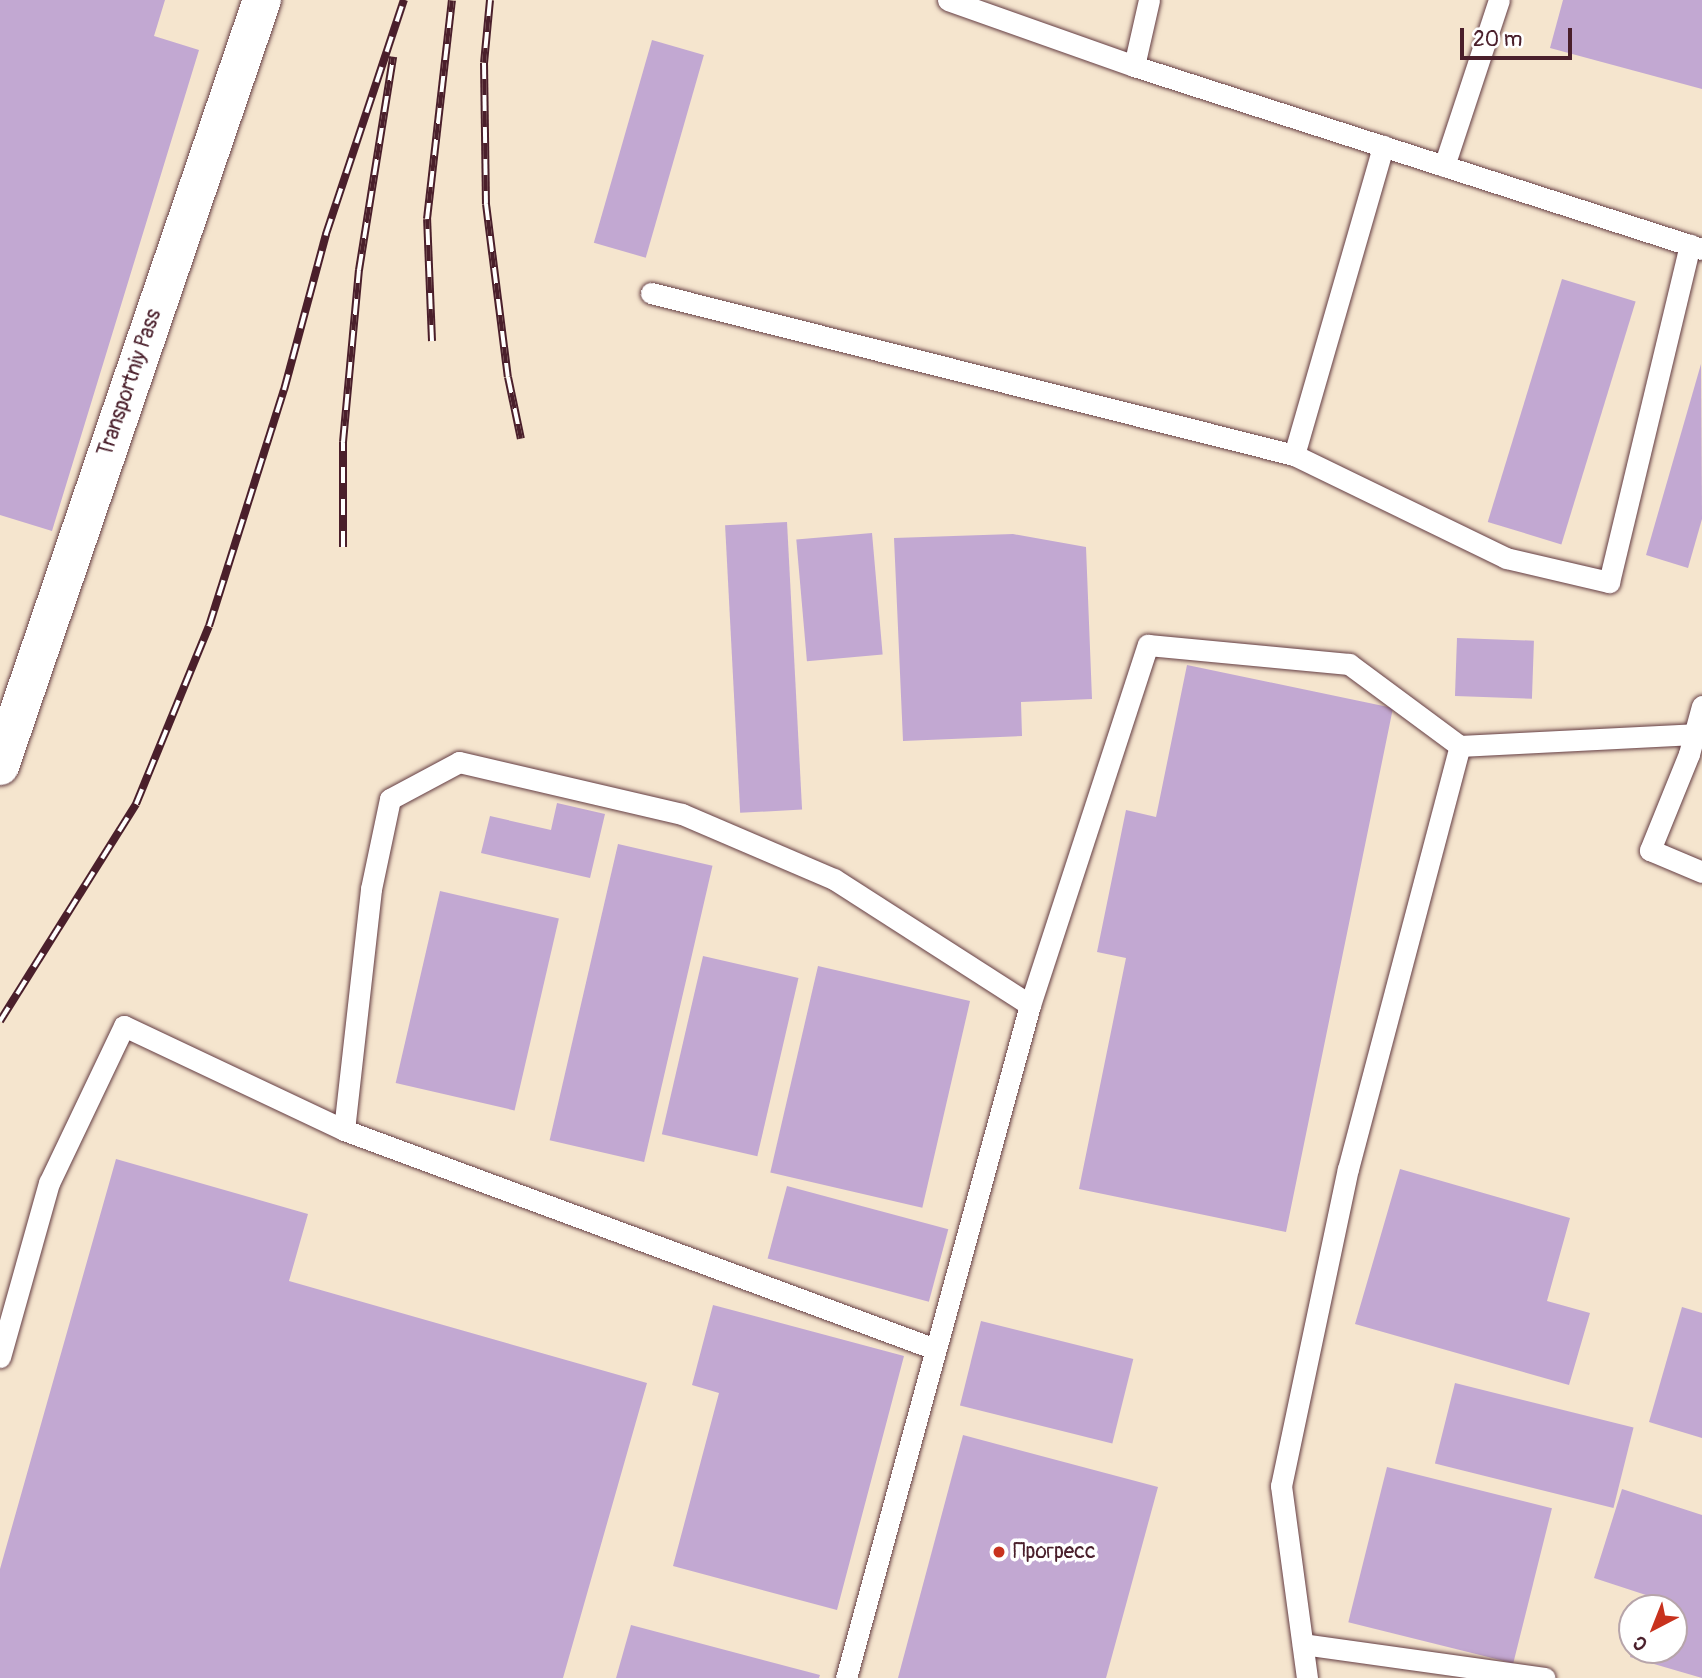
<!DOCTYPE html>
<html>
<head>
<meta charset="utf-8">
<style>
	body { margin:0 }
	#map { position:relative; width:1702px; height:1678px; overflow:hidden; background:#f5e5ce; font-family:Pangolin,sans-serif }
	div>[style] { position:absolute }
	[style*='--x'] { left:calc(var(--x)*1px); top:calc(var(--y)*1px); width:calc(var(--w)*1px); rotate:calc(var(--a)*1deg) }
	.building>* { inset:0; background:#c2a8d2; transform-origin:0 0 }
	.roads { filter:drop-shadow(0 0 2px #643d43) drop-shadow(0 0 2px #643d43) }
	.lane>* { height:21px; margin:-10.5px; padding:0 10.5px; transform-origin:10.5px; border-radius:10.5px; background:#fff }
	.street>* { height:38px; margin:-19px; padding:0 19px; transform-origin:19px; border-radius:19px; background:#fff }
	.rail>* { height:8px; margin-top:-4px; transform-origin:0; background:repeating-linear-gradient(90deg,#fff 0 16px,#4a1f2b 0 32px); box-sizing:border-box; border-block:2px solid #4a1f2b }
	.dots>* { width:19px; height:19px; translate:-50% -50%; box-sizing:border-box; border:4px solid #fff; border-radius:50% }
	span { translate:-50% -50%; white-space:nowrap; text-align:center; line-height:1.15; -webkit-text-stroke:7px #fff; paint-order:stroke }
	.street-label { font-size:21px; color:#4a1f2b }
	.poi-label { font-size:21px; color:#4a1f2b }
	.left { translate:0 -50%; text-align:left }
	.north { position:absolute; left:1618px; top:1594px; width:70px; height:70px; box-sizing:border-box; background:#fff; border:2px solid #b7a5aa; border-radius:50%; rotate:222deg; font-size:19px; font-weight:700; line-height:28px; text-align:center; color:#4a1f2b }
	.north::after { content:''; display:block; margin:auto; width:24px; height:32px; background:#c8321e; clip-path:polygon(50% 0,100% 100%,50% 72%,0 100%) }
	.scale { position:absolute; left:1460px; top:28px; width:112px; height:32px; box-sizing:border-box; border:4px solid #4a1f2b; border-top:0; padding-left:9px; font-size:21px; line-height:24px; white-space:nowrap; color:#4a1f2b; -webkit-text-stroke:5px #fff; paint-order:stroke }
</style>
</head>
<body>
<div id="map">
	<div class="building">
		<div style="clip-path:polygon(0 0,165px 0,154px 36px,199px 50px,52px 531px,0 515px)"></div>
		<div style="clip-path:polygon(1563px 0,1702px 0,1702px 89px,1550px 48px)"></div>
		<div style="left:652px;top:40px;width:54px;height:211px;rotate:16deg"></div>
		<div style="left:1562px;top:279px;width:77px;height:254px;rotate:17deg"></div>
		<div style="clip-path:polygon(1701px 364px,1702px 519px,1688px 568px,1646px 555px)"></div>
		<div style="left:787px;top:522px;width:288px;height:62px;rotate:87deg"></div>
		<div style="left:872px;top:533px;width:122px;height:76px;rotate:85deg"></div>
		<div style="clip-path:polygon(1013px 534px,1086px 547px,1092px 699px,1021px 702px,1022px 736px,903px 741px,894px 538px)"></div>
		<div style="left:1457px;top:638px;width:77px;height:58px;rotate:2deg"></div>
		<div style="clip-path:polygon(1187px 665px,1393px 708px,1286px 1232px,1079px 1189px,1126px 958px,1097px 952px,1126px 810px,1156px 817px)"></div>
		<div style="clip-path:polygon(557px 803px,605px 814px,590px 878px,481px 853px,490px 816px,551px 830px)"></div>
		<div style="left:618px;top:844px;width:97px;height:304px;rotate:13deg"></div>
		<div style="left:440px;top:891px;width:122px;height:197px;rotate:13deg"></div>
		<div style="left:703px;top:956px;width:98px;height:183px;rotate:13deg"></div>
		<div style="left:818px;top:966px;width:156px;height:212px;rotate:13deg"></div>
		<div style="clip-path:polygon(116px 1159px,308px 1214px,289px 1281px,647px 1383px,563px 1678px,0 1678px,0 1569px)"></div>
		<div style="clip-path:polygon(1400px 1169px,1570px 1218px,1547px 1301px,1590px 1313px,1569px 1385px,1355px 1324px)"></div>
		<div style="left:787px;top:1186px;width:167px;height:75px;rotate:15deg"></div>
		<div style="clip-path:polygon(713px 1305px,904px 1356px,837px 1610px,673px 1566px,719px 1393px,692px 1385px)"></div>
		<div style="clip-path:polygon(1682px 1307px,1702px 1313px,1702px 1438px,1649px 1422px)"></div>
		<div style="left:981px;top:1321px;width:157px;height:87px;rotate:14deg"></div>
		<div style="left:1455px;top:1383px;width:184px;height:83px;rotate:14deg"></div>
		<div style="clip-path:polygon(963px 1435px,1158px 1487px,1106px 1678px,898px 1678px)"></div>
		<div style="left:1387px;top:1467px;width:170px;height:160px;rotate:14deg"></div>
		<div style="clip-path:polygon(1622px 1489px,1702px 1515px,1702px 1678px,1630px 1657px,1632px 1650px,1674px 1650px,1674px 1608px,1645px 1608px,1649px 1596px,1594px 1578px)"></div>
		<div style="clip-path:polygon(631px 1625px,820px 1675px,819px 1678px,616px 1678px)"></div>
	</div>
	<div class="roads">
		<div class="lane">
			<div style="--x:948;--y:0;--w:197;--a:19.5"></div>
			<div style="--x:1134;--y:66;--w:68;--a:-77.2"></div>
			<div style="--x:1134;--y:66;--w:597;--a:17.86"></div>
			<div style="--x:1444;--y:166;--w:175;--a:-71.7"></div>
			<div style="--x:651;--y:293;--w:663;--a:14.14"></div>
			<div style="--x:1294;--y:455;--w:322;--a:-73.9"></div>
			<div style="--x:1294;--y:455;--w:236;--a:25.9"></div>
			<div style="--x:1506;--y:558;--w:106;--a:13.1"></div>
			<div style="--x:1609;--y:582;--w:347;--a:-76.5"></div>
			<div style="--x:1702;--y:706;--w:50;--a:105.2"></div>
			<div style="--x:1689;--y:754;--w:104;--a:112.1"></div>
			<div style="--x:1650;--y:850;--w:56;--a:22.9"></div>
			<div style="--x:344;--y:1130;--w:243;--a:-83.6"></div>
			<div style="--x:371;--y:889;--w:92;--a:-78.1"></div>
			<div style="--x:390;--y:799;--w:78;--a:-28.2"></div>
			<div style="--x:459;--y:762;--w:229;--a:13.1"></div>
			<div style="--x:682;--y:814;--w:165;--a:23.2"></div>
			<div style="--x:834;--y:879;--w:233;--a:32.7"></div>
			<div style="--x:0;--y:1357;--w:181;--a:-74.3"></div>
			<div style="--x:49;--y:1183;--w:174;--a:-64.5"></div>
			<div style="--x:124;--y:1026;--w:243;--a:25.3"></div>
			<div style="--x:344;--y:1130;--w:630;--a:20.33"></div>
			<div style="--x:1303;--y:1644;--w:244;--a:8"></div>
			<div style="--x:846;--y:1678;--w:698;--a:-74.71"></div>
			<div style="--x:1030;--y:1005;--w:379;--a:-71.9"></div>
			<div style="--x:1148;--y:645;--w:202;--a:5.4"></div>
			<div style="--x:1349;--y:664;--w:138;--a:36.5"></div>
			<div style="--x:1307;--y:1678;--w:194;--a:-97.7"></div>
			<div style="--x:1281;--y:1486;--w:324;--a:-78.1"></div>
			<div style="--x:1348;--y:1169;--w:438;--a:-75.2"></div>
			<div style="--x:1460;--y:746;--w:234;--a:-2.9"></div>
		</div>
		<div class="street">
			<div style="--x:0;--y:766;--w:810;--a:-71.12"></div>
		</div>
	</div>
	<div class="rail">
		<div style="--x:490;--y:0;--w:63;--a:95.4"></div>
		<div style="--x:484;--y:63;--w:141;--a:89.2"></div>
		<div style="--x:486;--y:204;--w:174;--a:82.8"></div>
		<div style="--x:508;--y:377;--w:63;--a:78.2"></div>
		<div style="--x:432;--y:341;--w:122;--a:-92.3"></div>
		<div style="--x:427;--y:219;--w:220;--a:-83.5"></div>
		<div style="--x:343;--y:547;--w:105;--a:-90"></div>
		<div style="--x:343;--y:442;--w:173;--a:-84.7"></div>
		<div style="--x:359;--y:270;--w:216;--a:-80.9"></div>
		<div style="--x:0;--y:1021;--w:256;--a:-57.9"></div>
		<div style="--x:136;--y:804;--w:192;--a:-67.7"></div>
		<div style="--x:209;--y:626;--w:248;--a:-72.4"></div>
		<div style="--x:284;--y:390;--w:162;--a:-74.9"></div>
		<div style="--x:326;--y:234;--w:247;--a:-71.6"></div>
	</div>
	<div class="dots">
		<div style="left:999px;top:1552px;background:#c8321e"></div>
	</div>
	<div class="street-label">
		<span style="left:130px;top:383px;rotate:-71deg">Transportniy Pass</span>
	</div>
	<div class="poi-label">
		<span class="left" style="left:1013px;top:1552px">Прогресс</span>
	</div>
	<div class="north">С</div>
	<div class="scale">20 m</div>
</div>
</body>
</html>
